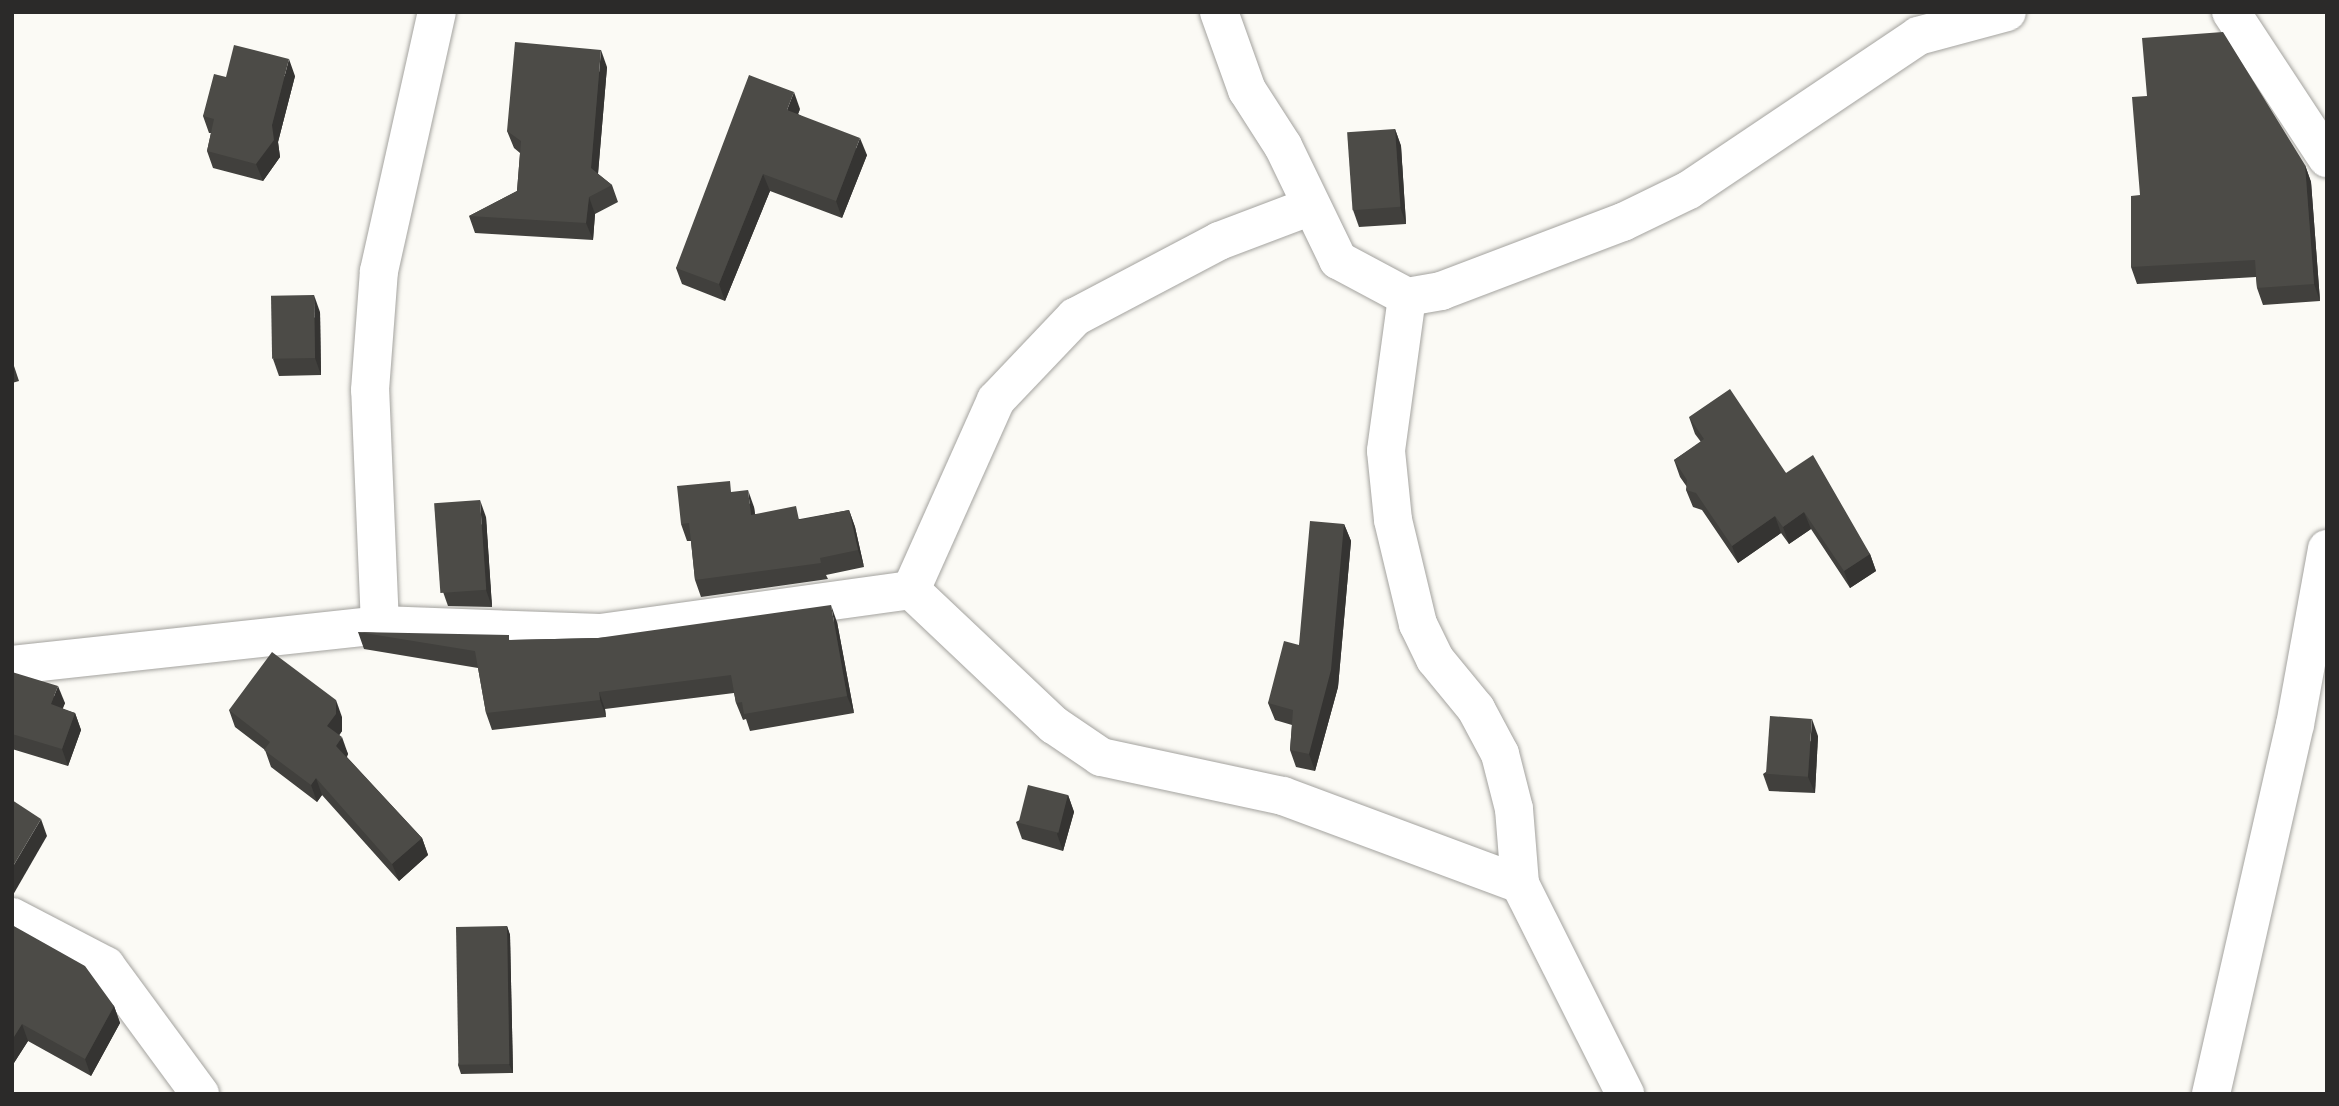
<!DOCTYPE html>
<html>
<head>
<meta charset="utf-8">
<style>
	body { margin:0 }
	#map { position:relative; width:2339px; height:1106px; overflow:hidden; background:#fbfaf5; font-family:"Archivo Narrow",sans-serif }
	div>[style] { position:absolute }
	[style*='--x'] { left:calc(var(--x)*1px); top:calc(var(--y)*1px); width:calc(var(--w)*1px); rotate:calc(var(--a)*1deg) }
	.roads { filter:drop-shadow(0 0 2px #a4a39f) drop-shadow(0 0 2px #a4a39f) }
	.street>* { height:38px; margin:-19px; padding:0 19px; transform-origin:19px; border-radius:19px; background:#fff }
	.wall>* { inset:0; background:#41403d }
	.shaded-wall>* { inset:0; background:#353432 }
	.building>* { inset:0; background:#4c4b47; transform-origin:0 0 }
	span { translate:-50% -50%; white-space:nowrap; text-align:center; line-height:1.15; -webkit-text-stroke:7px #fff; paint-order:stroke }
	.frame { position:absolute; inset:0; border:14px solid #2b2a29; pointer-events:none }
</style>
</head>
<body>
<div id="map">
	<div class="roads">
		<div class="street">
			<div style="--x:1219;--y:12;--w:83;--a:70.3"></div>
			<div style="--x:1247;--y:90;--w:67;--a:57.3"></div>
			<div style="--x:1283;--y:146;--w:127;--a:64.2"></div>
			<div style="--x:1338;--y:260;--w:78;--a:28.2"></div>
			<div style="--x:1407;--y:297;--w:155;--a:97.8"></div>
			<div style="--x:1386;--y:451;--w:69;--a:84.2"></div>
			<div style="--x:1393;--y:520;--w:107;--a:76.5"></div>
			<div style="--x:1418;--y:624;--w:39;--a:64"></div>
			<div style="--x:1435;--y:659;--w:65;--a:50.6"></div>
			<div style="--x:1476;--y:709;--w:51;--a:61.9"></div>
			<div style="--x:1500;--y:754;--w:57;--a:75.7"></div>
			<div style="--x:1514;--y:809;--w:75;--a:85.4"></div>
			<div style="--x:2231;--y:12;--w:175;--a:56.7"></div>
			<div style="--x:1407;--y:297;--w:35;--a:-10"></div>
			<div style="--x:1441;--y:291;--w:195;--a:-20.8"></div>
			<div style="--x:1623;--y:222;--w:73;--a:-25.9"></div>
			<div style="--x:1689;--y:190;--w:276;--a:-33.9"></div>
			<div style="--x:1918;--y:36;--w:92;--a:-15.1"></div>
			<div style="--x:911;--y:590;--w:208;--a:-65.9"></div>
			<div style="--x:996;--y:400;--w:115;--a:-46.4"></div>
			<div style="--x:1075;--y:317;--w:163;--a:-27.8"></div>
			<div style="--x:1219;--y:241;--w:96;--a:-20.7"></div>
			<div style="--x:380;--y:625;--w:235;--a:-92.4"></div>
			<div style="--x:370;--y:390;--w:119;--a:-85.7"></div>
			<div style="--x:379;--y:271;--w:265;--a:-77.4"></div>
			<div style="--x:12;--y:665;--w:370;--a:-6.2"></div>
			<div style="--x:380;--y:625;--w:221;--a:2.1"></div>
			<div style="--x:601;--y:633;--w:313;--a:-7.9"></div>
			<div style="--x:911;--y:590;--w:197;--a:43.4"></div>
			<div style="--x:1054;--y:725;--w:57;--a:34.2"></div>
			<div style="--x:1101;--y:757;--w:186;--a:12.1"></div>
			<div style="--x:1283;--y:796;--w:253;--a:20.4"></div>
			<div style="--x:1520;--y:884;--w:235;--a:63.4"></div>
			<div style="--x:12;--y:917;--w:106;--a:27.5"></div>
			<div style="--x:106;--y:966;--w:159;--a:53.7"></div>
			<div style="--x:2211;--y:1094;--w:378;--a:-77.2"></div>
			<div style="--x:2295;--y:725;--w:179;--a:-79.7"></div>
		</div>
	</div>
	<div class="wall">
		<div style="clip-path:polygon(607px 67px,598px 174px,612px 185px,618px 202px,595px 214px,593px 240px,475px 233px,469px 216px,517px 191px,520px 153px,514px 148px,507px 131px)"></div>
		<div style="clip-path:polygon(295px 76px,278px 142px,280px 157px,263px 181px,213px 168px,207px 151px,211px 133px,209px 133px,203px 116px,226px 77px)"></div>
		<div style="clip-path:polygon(800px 109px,798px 114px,867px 155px,842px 218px,770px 191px,725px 301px,682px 284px,676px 268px)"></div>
		<div style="clip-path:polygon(1395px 129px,1401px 146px,1406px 224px,1359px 227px,1353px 210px)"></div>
		<div style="clip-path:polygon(2305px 165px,2311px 182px,2320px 301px,2263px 305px,2257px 288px,2256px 277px,2137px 284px,2131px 267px,2140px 195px)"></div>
		<div style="clip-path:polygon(320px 312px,321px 375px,279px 376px,273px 359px)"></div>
		<div style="clip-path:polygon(12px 360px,19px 381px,12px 383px)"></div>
		<div style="clip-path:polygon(1689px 417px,1786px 473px,1870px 554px,1876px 571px,1850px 588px,1811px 529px,1789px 544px,1781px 533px,1738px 563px,1702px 510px,1693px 507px,1686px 490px,1687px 487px,1680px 477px,1674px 460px,1701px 442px,1695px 434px)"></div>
		<div style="clip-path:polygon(734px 492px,754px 507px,755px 514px,800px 519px,849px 510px,855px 527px,864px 567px,826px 575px,828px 579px,701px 597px,695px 580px,691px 541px,687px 541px,681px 524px)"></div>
		<div style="clip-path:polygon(486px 517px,492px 607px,448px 606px,442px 589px)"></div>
		<div style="clip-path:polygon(1344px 524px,1351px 541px,1338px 687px,1315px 771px,1296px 767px,1290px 750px,1292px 725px,1275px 720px,1268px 703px,1299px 645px)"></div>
		<div style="clip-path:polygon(837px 622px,854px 713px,750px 731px,746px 719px,743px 720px,736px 703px,734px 693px,605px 709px,606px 717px,492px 730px,486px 713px,478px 668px,364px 649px,358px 632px,511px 640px,598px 638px)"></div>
		<div style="clip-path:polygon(12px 672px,65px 703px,62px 709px,75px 713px,81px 730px,68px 766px,12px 749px)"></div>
		<div style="clip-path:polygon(229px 710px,342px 717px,342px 731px,339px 735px,348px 754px,347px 757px,422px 838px,428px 855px,399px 881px,322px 795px,317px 802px,271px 767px,265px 750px,235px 727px)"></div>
		<div style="clip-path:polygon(1818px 736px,1815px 793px,1769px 791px,1763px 774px)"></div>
		<div style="clip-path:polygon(1068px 795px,1074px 812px,1063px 851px,1022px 839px,1016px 822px)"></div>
		<div style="clip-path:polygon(12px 925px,114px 1006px,120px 1023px,91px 1076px,28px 1041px,12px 1066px)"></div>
		<div style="clip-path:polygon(507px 926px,510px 935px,513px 1073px,461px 1074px,458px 1065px)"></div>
	</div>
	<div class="shaded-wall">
		<div style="clip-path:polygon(601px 50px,607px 67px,597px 185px,591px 168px)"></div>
		<div style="clip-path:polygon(289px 59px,295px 76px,278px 142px,280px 157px,263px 181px,256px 164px,272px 125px)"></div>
		<div style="clip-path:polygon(794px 92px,800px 109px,793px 127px,787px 110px)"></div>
		<div style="clip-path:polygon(1395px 129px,1401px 146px,1406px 224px,1400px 207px)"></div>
		<div style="clip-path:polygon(860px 138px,867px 155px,842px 218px,836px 201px)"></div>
		<div style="clip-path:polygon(2305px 165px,2311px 182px,2320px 301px,2314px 284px)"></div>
		<div style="clip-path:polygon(763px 174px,770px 191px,725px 301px,719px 284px)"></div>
		<div style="clip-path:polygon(589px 197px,595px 214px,593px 240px,586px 223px)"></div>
		<div style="clip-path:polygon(314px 295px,320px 312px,321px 375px,315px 358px)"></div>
		<div style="clip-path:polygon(748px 490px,754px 507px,757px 532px,751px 515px)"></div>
		<div style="clip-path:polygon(480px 500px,486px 517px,492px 607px,486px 590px)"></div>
		<div style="clip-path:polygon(849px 510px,855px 527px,864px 567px,858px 550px)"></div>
		<div style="clip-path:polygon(1804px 512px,1811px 529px,1789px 544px,1783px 527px)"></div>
		<div style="clip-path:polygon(1775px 516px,1781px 533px,1738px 563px,1732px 546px)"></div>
		<div style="clip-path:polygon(1344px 524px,1351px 541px,1338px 687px,1315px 771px,1309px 754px)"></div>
		<div style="clip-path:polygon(1870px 554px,1876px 571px,1850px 588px,1844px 571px)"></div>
		<div style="clip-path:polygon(831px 605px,837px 622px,854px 713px,847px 696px)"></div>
		<div style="clip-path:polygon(58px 686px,65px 703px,58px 721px,51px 704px)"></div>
		<div style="clip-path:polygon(599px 692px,605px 709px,606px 717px,600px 700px)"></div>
		<div style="clip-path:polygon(336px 700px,342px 717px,342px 731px,334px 743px,327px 726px)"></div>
		<div style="clip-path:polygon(75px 713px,81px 730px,68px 766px,62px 749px)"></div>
		<div style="clip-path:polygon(1812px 719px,1818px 736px,1815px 793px,1808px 777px)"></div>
		<div style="clip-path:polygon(342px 737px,348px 754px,342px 763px,336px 746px)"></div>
		<div style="clip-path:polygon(316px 778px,322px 795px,317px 802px,311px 785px)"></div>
		<div style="clip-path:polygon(1068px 795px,1074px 812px,1063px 851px,1057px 834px)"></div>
		<div style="clip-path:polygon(41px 819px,47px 836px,13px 895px,12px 868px)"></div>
		<div style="clip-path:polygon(422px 838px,428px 855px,399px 881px,392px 864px)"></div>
		<div style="clip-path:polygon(507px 926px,510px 935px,513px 1073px,509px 1064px)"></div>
		<div style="clip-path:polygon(114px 1006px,120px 1023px,91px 1076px,85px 1059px)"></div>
		<div style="clip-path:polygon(22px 1024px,28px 1041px,12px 1066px,12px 1040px)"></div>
	</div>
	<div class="building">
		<div style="clip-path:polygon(2223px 32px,2305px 165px,2314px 284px,2257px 288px,2255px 260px,2131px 267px,2131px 196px,2140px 195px,2132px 97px,2147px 96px,2142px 38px)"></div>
		<div style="clip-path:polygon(515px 42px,601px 50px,591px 168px,612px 185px,589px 197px,586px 223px,469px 216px,517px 191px,521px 141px,507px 131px)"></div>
		<div style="clip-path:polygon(234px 45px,289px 59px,272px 125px,274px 140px,256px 164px,207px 151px,214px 119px,203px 116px,214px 74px,226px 77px)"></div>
		<div style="clip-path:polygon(749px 75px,794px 92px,787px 110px,860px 138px,836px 201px,763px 174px,719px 284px,676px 268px)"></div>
		<div style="left:1395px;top:129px;width:78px;height:48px;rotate:86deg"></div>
		<div style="left:314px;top:295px;width:63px;height:43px;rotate:89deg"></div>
		<div style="clip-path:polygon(1730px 389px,1786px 473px,1813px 455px,1870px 554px,1844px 571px,1804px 512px,1783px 527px,1775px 516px,1732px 546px,1696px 493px,1686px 490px,1687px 480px,1674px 460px,1704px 439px,1689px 417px)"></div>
		<div style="clip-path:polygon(730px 481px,731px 492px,748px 490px,751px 515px,796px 506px,799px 520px,849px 510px,858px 550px,820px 558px,821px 563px,695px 580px,689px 523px,681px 524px,677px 486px)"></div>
		<div style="left:480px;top:500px;width:90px;height:46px;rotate:86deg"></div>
		<div style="clip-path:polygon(1310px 521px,1344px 524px,1331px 670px,1309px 754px,1290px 750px,1293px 710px,1268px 703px,1284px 641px,1299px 645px)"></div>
		<div style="clip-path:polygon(831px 605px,847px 696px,744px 714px,742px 702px,736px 703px,731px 675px,599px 692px,600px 700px,486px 713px,475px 651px,358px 632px,509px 635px,509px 640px,598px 638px)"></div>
		<div style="clip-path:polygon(272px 652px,336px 700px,336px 714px,327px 726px,342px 737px,336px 746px,422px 838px,392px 864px,316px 778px,311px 785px,264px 750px,270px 742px,229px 710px)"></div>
		<div style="clip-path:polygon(12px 672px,58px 686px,51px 704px,75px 713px,62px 749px,12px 734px)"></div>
		<div style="left:1770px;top:716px;width:42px;height:58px;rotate:4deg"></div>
		<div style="left:1028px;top:785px;width:41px;height:39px;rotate:14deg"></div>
		<div style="clip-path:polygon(12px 800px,41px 819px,12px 868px)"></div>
		<div style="clip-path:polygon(12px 925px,85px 966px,114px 1006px,85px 1059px,22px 1024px,12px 1040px)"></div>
		<div style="left:507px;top:926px;width:138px;height:51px;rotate:89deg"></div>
	</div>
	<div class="frame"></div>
</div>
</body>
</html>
